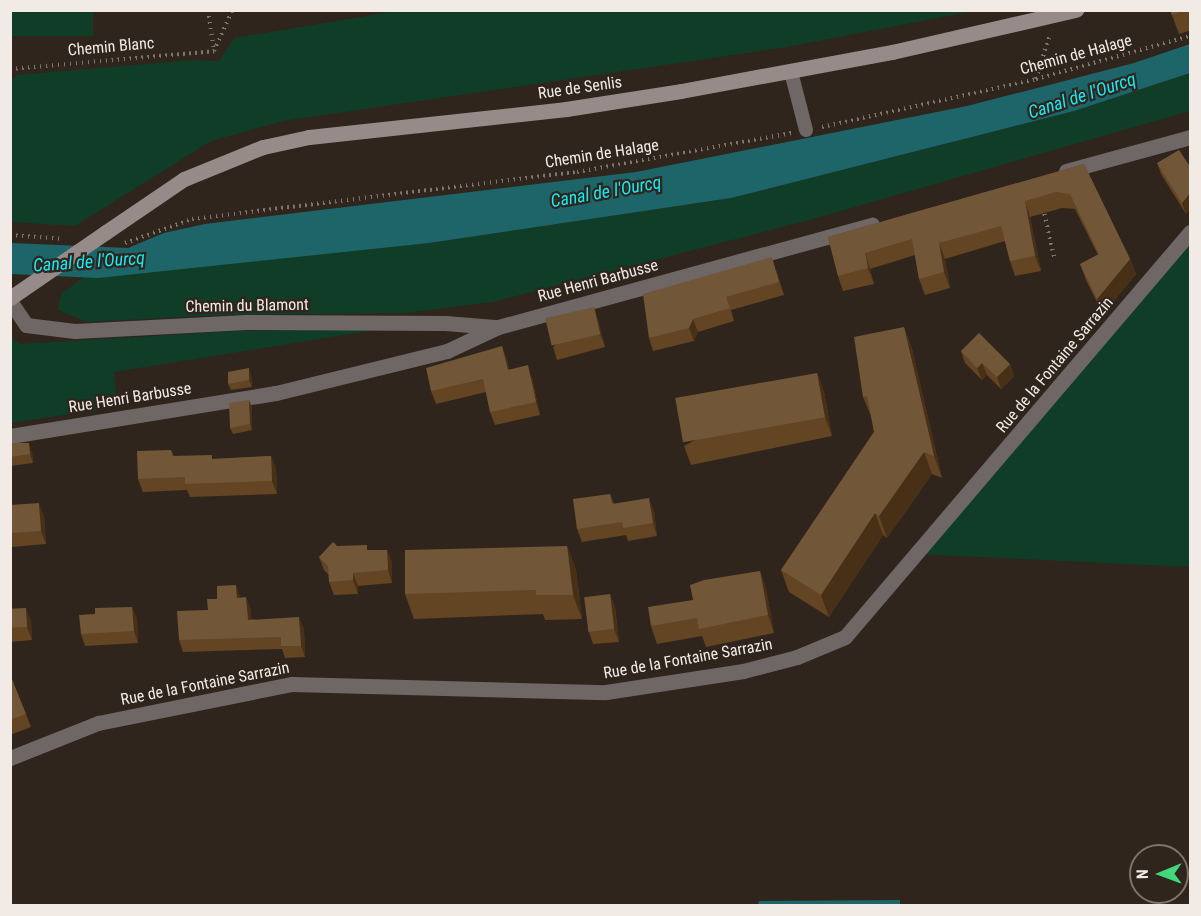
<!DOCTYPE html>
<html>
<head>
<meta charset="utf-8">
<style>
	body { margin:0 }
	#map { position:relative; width:1201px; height:916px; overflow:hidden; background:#2f251c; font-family:"Roboto Condensed",sans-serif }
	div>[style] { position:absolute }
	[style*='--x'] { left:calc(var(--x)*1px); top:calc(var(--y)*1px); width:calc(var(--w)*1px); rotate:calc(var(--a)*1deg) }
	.green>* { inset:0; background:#103d27; transform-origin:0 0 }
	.water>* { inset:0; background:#1e656a }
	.path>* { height:4px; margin-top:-2px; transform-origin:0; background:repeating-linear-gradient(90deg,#7e756d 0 1.5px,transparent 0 6px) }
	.lane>* { height:14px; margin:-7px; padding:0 7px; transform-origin:7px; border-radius:7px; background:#6f6766 }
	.street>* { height:15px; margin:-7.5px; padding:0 7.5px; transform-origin:7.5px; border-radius:7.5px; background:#6f6766 }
	.secondary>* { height:15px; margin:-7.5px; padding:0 7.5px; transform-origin:7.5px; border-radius:7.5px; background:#978b8a }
	.secondary-bridge>* { height:15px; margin:-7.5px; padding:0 7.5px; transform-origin:7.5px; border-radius:7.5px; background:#978b8a }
	.wall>* { inset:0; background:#634423 }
	.shaded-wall>* { inset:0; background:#483017 }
	.building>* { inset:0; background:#725638; transform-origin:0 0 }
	span { translate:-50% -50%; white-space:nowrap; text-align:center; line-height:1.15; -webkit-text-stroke:4.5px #2f251c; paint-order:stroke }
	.street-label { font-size:16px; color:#f2ebe5 }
	.water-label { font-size:18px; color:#16ebf8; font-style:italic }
	.frame { position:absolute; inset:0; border:12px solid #f2ebe5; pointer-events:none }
	.north { position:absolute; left:1129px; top:844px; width:60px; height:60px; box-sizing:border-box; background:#2f251c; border:2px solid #7d746c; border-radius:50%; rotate:269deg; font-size:16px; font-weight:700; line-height:24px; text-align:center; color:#f2ebe5 }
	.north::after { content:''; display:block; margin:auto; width:21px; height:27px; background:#42d77b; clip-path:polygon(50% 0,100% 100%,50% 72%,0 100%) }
</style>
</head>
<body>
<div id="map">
	<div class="green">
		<div style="left:10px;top:11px;width:83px;height:25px"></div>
		<div style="clip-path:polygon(396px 11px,396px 10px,974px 11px,781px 48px,283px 121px,211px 141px,75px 226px,11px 222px,10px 81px,17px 75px,193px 60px,219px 61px,234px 38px)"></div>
		<div style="clip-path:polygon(1190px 73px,1190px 111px,813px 219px,493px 302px,405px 313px,223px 315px,87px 322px,58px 310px,61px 294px,84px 277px,429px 243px,731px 198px,1074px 111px)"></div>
		<div style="clip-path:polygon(1190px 230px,1190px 567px,916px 554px)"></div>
		<div style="clip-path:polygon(381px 329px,114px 372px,117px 407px,11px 423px,11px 338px,20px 344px,236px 331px)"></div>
	</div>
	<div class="water">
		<div style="clip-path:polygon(1190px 44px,1190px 73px,1074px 111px,731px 198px,429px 243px,98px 278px,11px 274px,11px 243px,128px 248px,164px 233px,205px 224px,636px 172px,967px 106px,1134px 63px)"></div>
		<div style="clip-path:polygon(900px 900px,900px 905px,758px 905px,759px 901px)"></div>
	</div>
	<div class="path">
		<div style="--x:208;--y:10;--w:41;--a:81.7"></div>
		<div style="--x:214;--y:51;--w:44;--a:-65.8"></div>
		<div style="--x:10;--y:69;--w:205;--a:-5"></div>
		<div style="--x:1036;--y:79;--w:47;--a:-72.7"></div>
		<div style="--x:822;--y:127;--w:219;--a:-12.6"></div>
		<div style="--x:1036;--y:79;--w:160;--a:-15.6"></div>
		<div style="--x:1043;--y:208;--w:50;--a:77.3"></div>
		<div style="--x:10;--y:235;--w:54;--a:4.2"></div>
		<div style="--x:125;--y:243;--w:71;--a:-19.7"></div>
		<div style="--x:192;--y:219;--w:388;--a:-7"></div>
		<div style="--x:577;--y:172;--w:218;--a:-10.3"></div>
	</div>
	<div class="lane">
		<div style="--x:791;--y:72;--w:60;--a:75.5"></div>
	</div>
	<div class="street">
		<div style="--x:1066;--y:171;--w:129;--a:-15.3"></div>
		<div style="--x:10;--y:301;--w:29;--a:56"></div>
		<div style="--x:26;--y:325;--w:49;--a:7"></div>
		<div style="--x:75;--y:331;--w:171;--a:-3"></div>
		<div style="--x:246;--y:322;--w:199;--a:0.3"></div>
		<div style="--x:445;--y:323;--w:50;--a:4.6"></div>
		<div style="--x:10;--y:436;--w:269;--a:-9.2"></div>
		<div style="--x:276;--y:393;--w:176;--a:-13.8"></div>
		<div style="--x:447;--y:351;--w:56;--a:-25.2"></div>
		<div style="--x:498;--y:327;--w:388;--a:-15.3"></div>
		<div style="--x:10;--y:758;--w:95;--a:-21.7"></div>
		<div style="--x:98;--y:723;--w:198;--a:-11.4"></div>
		<div style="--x:292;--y:684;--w:314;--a:1.5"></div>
		<div style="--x:606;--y:692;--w:139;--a:-8.7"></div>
		<div style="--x:743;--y:671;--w:56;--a:-14.5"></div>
		<div style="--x:797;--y:657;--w:52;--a:-22.6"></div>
		<div style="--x:845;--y:637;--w:532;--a:-49.57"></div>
	</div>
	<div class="secondary">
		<div style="--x:106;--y:232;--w:94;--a:-34.2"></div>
		<div style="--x:184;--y:179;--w:85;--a:-22.1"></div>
		<div style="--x:263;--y:147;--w:47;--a:-12.3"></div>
		<div style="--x:309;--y:137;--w:259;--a:-6.2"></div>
		<div style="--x:566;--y:109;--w:116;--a:-8.9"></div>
		<div style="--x:681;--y:91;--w:215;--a:-10.5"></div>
		<div style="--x:892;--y:52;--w:189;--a:-12.9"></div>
	</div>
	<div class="secondary-bridge">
		<div style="--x:10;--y:298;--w:116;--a:-34.5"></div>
	</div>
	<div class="wall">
		<div style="clip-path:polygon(1170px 10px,1191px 10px,1191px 30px,1179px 34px)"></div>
		<div style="clip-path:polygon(1157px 163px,1191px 168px,1191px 208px,1186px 214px,1161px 174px)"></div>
		<div style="clip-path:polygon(1084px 164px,1130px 259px,1136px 274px,1103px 314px,1086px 280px,1080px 264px,1098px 255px,1075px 209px,1062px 208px,1030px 217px,1041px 271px,1015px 276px,1010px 261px,1005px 241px,945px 259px,950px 288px,925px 295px,919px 279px,915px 255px,870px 269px,874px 284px,843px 291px,838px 276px,828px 237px)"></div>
		<div style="clip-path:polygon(776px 270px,784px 295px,731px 310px,734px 321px,698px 332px,694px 341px,653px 351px,649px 338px)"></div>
		<div style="clip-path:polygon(594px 307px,598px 320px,605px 347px,557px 360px,553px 347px)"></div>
		<div style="clip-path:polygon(904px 327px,912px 349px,942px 478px,932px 474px,887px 538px,883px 535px,829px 617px,789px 592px,781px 570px,874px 432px,872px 418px,863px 397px)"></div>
		<div style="clip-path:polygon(502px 346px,509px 369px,532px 378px,540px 415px,495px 425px,490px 412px,486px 392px,436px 404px,431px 391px)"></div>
		<div style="clip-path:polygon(961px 351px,1010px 364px,1014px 376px,1001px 389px,987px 375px,982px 380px,965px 363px)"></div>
		<div style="clip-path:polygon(817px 373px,824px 392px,832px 436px,691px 465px,684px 446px)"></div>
		<div style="clip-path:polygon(251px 375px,252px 387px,231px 390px,228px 384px)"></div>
		<div style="clip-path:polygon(252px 407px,252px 430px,233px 434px,230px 428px)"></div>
		<div style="clip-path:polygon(10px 443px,32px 452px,33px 463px,10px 466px)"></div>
		<div style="clip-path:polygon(171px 450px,174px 456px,213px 459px,271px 456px,276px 469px,277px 494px,190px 497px,187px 490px,143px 492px,138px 479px)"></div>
		<div style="clip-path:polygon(610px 494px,614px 504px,654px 511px,657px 536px,628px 541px,626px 535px,582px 542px,577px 529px)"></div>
		<div style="clip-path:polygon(10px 505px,44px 516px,46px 544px,12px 547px,10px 542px)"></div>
		<div style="clip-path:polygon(337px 546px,369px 550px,387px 550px,392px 563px,392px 583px,358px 586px,358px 594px,334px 595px,329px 582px,329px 575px,324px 570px,319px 557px)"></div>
		<div style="clip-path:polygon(567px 546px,576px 570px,582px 619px,545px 620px,543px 614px,414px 619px,405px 594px)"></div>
		<div style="clip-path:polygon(760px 571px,766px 589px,774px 633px,706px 647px,702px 636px,657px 644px,651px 626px)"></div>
		<div style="clip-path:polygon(610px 594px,615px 607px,619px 642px,593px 644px,589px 632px)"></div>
		<div style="clip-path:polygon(240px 598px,251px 609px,251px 619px,304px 629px,305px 657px,285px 658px,282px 649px,183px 652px,179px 640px,208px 610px)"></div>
		<div style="clip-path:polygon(132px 607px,137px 619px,138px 643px,85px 646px,81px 634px)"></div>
		<div style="clip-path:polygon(10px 609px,31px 621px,32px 640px,10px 642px)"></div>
		<div style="clip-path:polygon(10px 680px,26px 714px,31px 727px,10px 735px)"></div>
	</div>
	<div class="shaded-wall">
		<div style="clip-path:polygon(1191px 192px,1191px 208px,1186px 214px,1182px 203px)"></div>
		<div style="clip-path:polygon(1025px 201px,1030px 217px,1041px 271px,1035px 256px)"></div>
		<div style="clip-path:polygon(939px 243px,945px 259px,950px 288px,944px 272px)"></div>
		<div style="clip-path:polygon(865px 253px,870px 269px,874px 284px,868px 268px)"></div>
		<div style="clip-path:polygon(1130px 259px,1136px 274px,1103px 314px,1097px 299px)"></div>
		<div style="clip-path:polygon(594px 307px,598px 320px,605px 347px,600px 334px)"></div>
		<div style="clip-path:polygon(693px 319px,698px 332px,694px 341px,689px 328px)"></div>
		<div style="clip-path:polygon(904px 327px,912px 349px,942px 478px,934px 456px)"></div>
		<div style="clip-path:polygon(502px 346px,507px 359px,512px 383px,508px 370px)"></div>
		<div style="clip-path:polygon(982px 363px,987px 375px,982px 380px,977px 368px)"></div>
		<div style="clip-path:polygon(1010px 364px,1014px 376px,1001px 389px,997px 377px)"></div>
		<div style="clip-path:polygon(528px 365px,532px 378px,540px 415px,536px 402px)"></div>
		<div style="clip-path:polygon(249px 368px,251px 375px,252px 387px,249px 380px)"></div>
		<div style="clip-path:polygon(817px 373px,824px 392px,832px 436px,825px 417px)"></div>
		<div style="clip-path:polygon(249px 400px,252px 407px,252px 430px,250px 424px)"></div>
		<div style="clip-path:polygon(29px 443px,32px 452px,33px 463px,30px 454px)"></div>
		<div style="clip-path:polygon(924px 452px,932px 474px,887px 538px,879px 516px)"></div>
		<div style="clip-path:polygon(271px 456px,276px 469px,277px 494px,272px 481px)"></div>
		<div style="clip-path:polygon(649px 498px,654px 511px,657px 536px,653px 523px)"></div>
		<div style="clip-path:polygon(39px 503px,44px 516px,46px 544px,41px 531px)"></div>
		<div style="clip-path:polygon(875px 513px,883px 535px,829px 617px,821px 595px)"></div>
		<div style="clip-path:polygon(567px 546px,576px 570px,582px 619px,573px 595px)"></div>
		<div style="clip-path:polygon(387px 550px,392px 563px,392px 583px,388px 570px)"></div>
		<div style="clip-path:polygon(760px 571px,766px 589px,774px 633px,768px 615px)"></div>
		<div style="clip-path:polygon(353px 573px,358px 586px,358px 594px,353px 580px)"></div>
		<div style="clip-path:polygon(236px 585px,240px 597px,241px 610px,237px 598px)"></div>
		<div style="clip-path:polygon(610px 594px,615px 607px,619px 642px,614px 629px)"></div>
		<div style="clip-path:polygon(246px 597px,251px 609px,252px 632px,248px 620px)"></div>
		<div style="clip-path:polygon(132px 607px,137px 619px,138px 643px,134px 631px)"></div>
		<div style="clip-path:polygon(26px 608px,31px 621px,32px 640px,27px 627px)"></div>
		<div style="clip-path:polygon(299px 617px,304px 629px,305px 657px,301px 646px)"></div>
	</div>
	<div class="building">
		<div style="clip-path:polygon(1170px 10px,1184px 10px,1172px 15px)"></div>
		<div style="clip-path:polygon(1179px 150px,1191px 168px,1191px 192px,1182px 203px,1157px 163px)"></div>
		<div style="clip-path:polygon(1084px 164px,1130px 259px,1097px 299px,1080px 264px,1099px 254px,1070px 194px,1056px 192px,1025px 201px,1035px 256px,1010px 261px,1001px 226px,939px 243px,944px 272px,919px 279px,912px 239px,865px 253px,868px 268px,838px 276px,828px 237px)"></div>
		<div style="clip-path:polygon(772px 257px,779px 282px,726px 297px,730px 308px,693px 319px,689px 328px,649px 338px,643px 294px)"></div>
		<div style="left:594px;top:307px;width:28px;height:50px;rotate:77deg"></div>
		<div style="clip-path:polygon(904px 327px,934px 456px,924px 452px,879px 516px,875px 513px,821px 595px,781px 570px,874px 432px,867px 396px,863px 397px,854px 337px)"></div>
		<div style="clip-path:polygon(979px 333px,1010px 364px,997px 377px,982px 363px,977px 368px,961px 351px)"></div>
		<div style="clip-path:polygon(502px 346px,508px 370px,528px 365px,536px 402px,490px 412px,483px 379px,431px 391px,426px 368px)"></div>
		<div style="clip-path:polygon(249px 368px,249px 380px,228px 384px,228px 372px)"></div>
		<div style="left:817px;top:373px;width:45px;height:144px;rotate:80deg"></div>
		<div style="clip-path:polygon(249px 400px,250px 424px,230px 428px,229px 403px)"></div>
		<div style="clip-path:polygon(10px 443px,29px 443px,30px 454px,10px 457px)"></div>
		<div style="clip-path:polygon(171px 450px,172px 456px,212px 455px,212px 459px,271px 456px,272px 481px,185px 484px,185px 477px,138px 479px,137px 451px)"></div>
		<div style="clip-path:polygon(610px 494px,612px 504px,649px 498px,653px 523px,623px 528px,622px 522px,577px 529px,573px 499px)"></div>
		<div style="left:39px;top:503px;width:28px;height:29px;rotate:86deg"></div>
		<div style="clip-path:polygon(333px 542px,337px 546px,367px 545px,367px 550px,387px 550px,388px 570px,353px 573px,353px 580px,329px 582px,328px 566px,319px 557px)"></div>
		<div style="clip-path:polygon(567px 546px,573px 595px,536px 595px,536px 590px,405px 594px,405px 550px)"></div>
		<div style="clip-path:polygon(760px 571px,768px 615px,699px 629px,697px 618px,651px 626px,648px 607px,693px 600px,690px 585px,704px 580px)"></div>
		<div style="clip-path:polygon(236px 585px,237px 598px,246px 597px,248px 620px,299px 617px,301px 646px,281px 646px,281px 637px,179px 640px,177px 611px,208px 610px,207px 599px,217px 599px,217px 586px)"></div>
		<div style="left:610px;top:594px;width:35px;height:26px;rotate:83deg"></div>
		<div style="clip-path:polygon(132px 607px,134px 631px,81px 634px,79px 615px,95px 614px,95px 608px)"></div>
		<div style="left:26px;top:608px;width:19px;height:16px;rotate:87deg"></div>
		<div style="clip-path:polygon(12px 679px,26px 714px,10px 720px,10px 680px)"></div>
	</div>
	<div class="street-label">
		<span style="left:111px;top:47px;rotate:-5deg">Chemin Blanc</span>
		<span style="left:1076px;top:55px;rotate:-15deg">Chemin de Halage</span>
		<span style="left:580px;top:88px;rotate:-8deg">Rue de Senlis</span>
		<span style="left:602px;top:154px;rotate:-9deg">Chemin de Halage</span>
		<span style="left:598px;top:281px;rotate:-15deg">Rue Henri Barbusse</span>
		<span style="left:247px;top:306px;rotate:-1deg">Chemin du Blamont</span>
		<span style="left:1055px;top:365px;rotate:-50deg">Rue de la Fontaine Sarrazin</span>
		<span style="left:130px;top:398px;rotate:-9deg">Rue Henri Barbusse</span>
		<span style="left:688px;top:659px;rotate:-10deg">Rue de la Fontaine Sarrazin</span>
		<span style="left:205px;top:684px;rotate:-11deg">Rue de la Fontaine Sarrazin</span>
	</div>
	<div class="water-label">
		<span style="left:1082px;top:96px;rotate:-18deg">Canal de l'Ourcq</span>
		<span style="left:606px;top:192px;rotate:-10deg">Canal de l'Ourcq</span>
		<span style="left:89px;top:262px;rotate:-4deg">Canal de l'Ourcq</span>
	</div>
	<div class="frame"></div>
	<div class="north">N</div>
</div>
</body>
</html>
